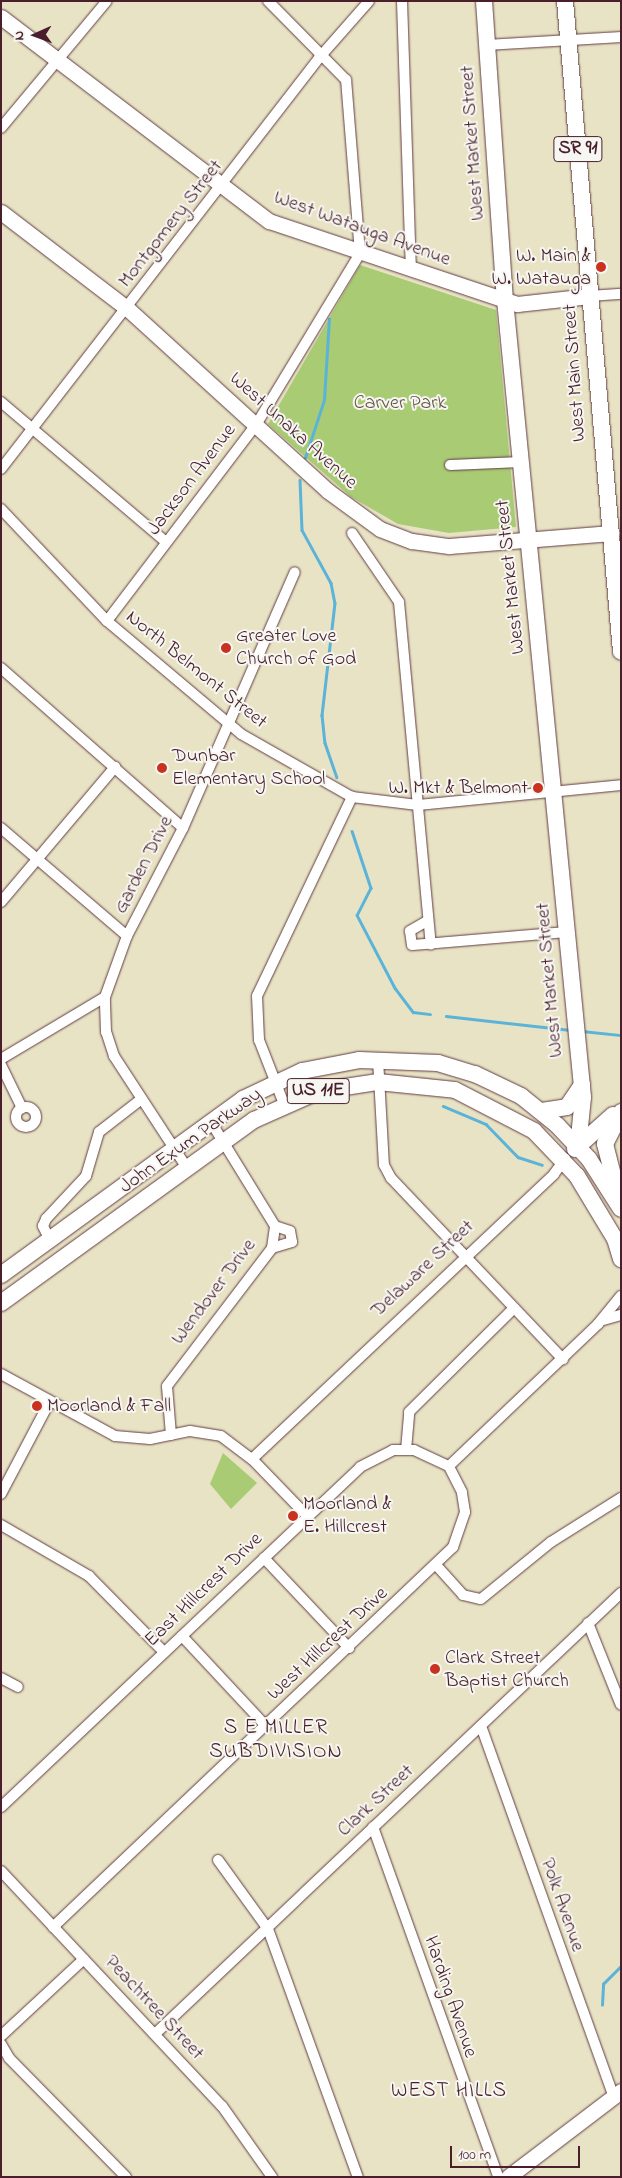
<!DOCTYPE html>
<html>
<head>
<meta charset="utf-8">
<style>
	body { margin:0 }
	#map { position:relative; width:622px; height:2178px; overflow:hidden; background:#e9e3c5; font-family:"Indie Flower",sans-serif }
	div>[style] { position:absolute }
	[style*='--x'] { left:calc(var(--x)*1px); top:calc(var(--y)*1px); width:calc(var(--w)*1px); rotate:calc(var(--a)*1deg) }
	.green>* { inset:0; background:#a8cb74 }
	.stream>* { height:2.5px; margin:-1.25px; padding:0 1.25px; transform-origin:1.25px; border-radius:1.25px; background:#5bb3d8 }
	.roads { filter:drop-shadow(0 0 1px #623c42) drop-shadow(0 0 1px #623c42) }
	.street>* { height:10px; margin:-5px; padding:0 5px; transform-origin:5px; border-radius:5px; background:#fff }
	.street>.ring { margin:-5px; padding:0; box-sizing:content-box; background:none; border:10px solid #fff; border-radius:50% }
	.secondary>* { height:15px; margin:-7.5px; padding:0 7.5px; transform-origin:7.5px; border-radius:7.5px; background:#fff }
	.primary>* { height:16px; margin:-8px; padding:0 8px; transform-origin:8px; border-radius:8px; background:#fff }
	.dots>* { width:14px; height:14px; translate:-50% -50%; box-sizing:border-box; border:2px solid #f6f6f2; border-radius:50% }
	span { translate:-50% -50%; white-space:nowrap; text-align:center; line-height:1.15; -webkit-text-stroke:4px #f6f6f2; paint-order:stroke }
	.shield-label span { padding:1px 4px; background:#f6f6f2; border:1px solid; border-radius:4px; -webkit-text-stroke-width:0 }
	.shield-label { font-size:19px; color:#4a1f2b; font-weight:700 }
	.street-label { font-size:20px; color:#4a1f2b }
	.poi-label { font-size:20px; color:#4a1f2b }
	.right { translate:-100% -50%; text-align:right }
	.left { translate:0 -50%; text-align:left }
	.park-label { font-size:20px; color:#665341 }
	.neighbourhood-label { font-size:21px; color:#4a1f2b; letter-spacing:1px }
	.frame { position:absolute; inset:0; border:2px solid #4a1f2b; pointer-events:none }
	.north { position:absolute; left:10px; top:10px; width:50px; height:50px; -webkit-text-stroke:4px #f6f6f2; paint-order:stroke; rotate:268deg; font-size:14px; font-weight:700; line-height:20px; text-align:center; color:#4a1f2b }
	.north::after { content:''; display:block; margin:auto; width:18px; height:22px; background:#4a1f2b; clip-path:polygon(50% 0,100% 100%,50% 72%,0 100%) }
	.scale { position:absolute; left:450px; top:2146px; width:130px; height:22px; box-sizing:border-box; border:2px solid #4a1f2b; border-top:0; padding-left:6px; font-size:15px; line-height:18px; white-space:nowrap; color:#4a1f2b; -webkit-text-stroke:4px #f6f6f2; paint-order:stroke }
</style>
</head>
<body>
<div id="map">
	<div class="green">
		<div style="clip-path:polygon(360px 265px,496px 310px,516px 527px,449px 533px,398px 524px,351px 497px,268px 424px)"></div>
		<div style="clip-path:polygon(223px 1453px,257px 1483px,231px 1509px,210px 1484px)"></div>
	</div>
	<div class="stream">
		<div style="--x:305;--y:458;--w:61;--a:-71.9"></div>
		<div style="--x:324;--y:400;--w:81;--a:-86.5"></div>
		<div style="--x:300;--y:480;--w:50;--a:87.7"></div>
		<div style="--x:302;--y:530;--w:60;--a:61.3"></div>
		<div style="--x:331;--y:583;--w:20;--a:79"></div>
		<div style="--x:335;--y:603;--w:113;--a:96.6"></div>
		<div style="--x:322;--y:715;--w:28;--a:84"></div>
		<div style="--x:325;--y:743;--w:36;--a:71"></div>
		<div style="--x:352;--y:831;--w:60;--a:71.6"></div>
		<div style="--x:371;--y:888;--w:30;--a:117"></div>
		<div style="--x:357;--y:915;--w:82;--a:62.5"></div>
		<div style="--x:395;--y:988;--w:30;--a:53"></div>
		<div style="--x:413;--y:1012;--w:17;--a:7"></div>
		<div style="--x:446;--y:1016;--w:125;--a:6.4"></div>
		<div style="--x:582;--y:1031;--w:39;--a:6"></div>
		<div style="--x:443;--y:1106;--w:47;--a:22.7"></div>
		<div style="--x:486;--y:1124;--w:46;--a:45.9"></div>
		<div style="--x:518;--y:1157;--w:25;--a:18"></div>
		<div style="--x:602;--y:2005;--w:21;--a:-87"></div>
		<div style="--x:603;--y:1984;--w:25;--a:-45"></div>
	</div>
	<div class="roads">
		<div class="street">
			<div style="--x:402;--y:1;--w:267;--a:88.1"></div>
			<div style="--x:487;--y:45;--w:134;--a:-3.4"></div>
			<div style="--x:1;--y:128;--w:165;--a:-50.2"></div>
			<div style="--x:590;--y:296;--w:31;--a:-4"></div>
			<div style="--x:1;--y:402;--w:216;--a:40.3"></div>
			<div style="--x:450;--y:465;--w:72;--a:-2.4"></div>
			<div style="--x:1;--y:469;--w:520;--a:-52.27"></div>
			<div style="--x:319;--y:58;--w:76;--a:-48.7"></div>
			<div style="--x:1;--y:509;--w:154;--a:46.6"></div>
			<div style="--x:107;--y:621;--w:175;--a:40.1"></div>
			<div style="--x:241;--y:734;--w:128;--a:29.6"></div>
			<div style="--x:352;--y:797;--w:66;--a:6.9"></div>
			<div style="--x:418;--y:805;--w:204;--a:-5.6"></div>
			<div style="--x:352;--y:533;--w:83;--a:55.7"></div>
			<div style="--x:399;--y:602;--w:344;--a:84.7"></div>
			<div style="--x:107;--y:621;--w:246;--a:-52.8"></div>
			<div style="--x:256;--y:425;--w:201;--a:-58.8"></div>
			<div style="--x:360;--y:253;--w:174;--a:-94.6"></div>
			<div style="--x:346;--y:80;--w:111;--a:-134.6"></div>
			<div style="--x:1;--y:668;--w:242;--a:41.3"></div>
			<div style="--x:1;--y:828;--w:166;--a:40.6"></div>
			<div style="--x:1;--y:902;--w:177;--a:-49.8"></div>
			<div style="--x:427;--y:921;--w:20;--a:150"></div>
			<div style="--x:410;--y:931;--w:14;--a:82"></div>
			<div style="--x:412;--y:945;--w:156;--a:-4.8"></div>
			<div style="--x:1;--y:1059;--w:121;--a:-30.8"></div>
			<div style="--x:378;--y:1059;--w:106;--a:86.8"></div>
			<div style="--x:384;--y:1165;--w:15;--a:62"></div>
			<div style="--x:391;--y:1178;--w:250;--a:46.5"></div>
			<div style="--x:1;--y:1065;--w:48;--a:64"></div>
			<div style="--x:284;--y:1104;--w:69;--a:-111.3"></div>
			<div style="--x:259;--y:1040;--w:44;--a:-92.6"></div>
			<div style="--x:257;--y:996;--w:221;--a:-64.5"></div>
			<div class="ring" style="left:16px;top:1107px;width:10px;height:10px"></div>
			<div style="--x:187;--y:1168;--w:134;--a:-123.1"></div>
			<div style="--x:114;--y:1056;--w:25;--a:-108"></div>
			<div style="--x:106;--y:1032;--w:35;--a:-92"></div>
			<div style="--x:105;--y:997;--w:65;--a:-70.2"></div>
			<div style="--x:127;--y:936;--w:122;--a:-62.6"></div>
			<div style="--x:183;--y:828;--w:279;--a:-66.4"></div>
			<div style="--x:50;--y:1240;--w:16;--a:-117"></div>
			<div style="--x:43;--y:1226;--w:8;--a:-67"></div>
			<div style="--x:46;--y:1219;--w:59;--a:-47.1"></div>
			<div style="--x:86;--y:1176;--w:46;--a:-73.5"></div>
			<div style="--x:99;--y:1132;--w:51;--a:-37.8"></div>
			<div style="--x:272;--y:1248;--w:21;--a:-17"></div>
			<div style="--x:292;--y:1242;--w:11;--a:-100"></div>
			<div style="--x:290;--y:1231;--w:16;--a:-162"></div>
			<div style="--x:603;--y:1320;--w:19;--a:-16"></div>
			<div style="--x:1;--y:1374;--w:130;--a:28.5"></div>
			<div style="--x:115;--y:1436;--w:35;--a:5"></div>
			<div style="--x:150;--y:1439;--w:41;--a:-11.3"></div>
			<div style="--x:190;--y:1431;--w:31;--a:9"></div>
			<div style="--x:221;--y:1436;--w:39;--a:37"></div>
			<div style="--x:252;--y:1459;--w:79;--a:46"></div>
			<div style="--x:171;--y:1435;--w:49;--a:-94.7"></div>
			<div style="--x:167;--y:1386;--w:173;--a:-52.7"></div>
			<div style="--x:272;--y:1248;--w:22;--a:-82"></div>
			<div style="--x:275;--y:1226;--w:122;--a:-121.6"></div>
			<div style="--x:406;--y:1450;--w:38;--a:-85"></div>
			<div style="--x:409;--y:1412;--w:148;--a:-44.7"></div>
			<div style="--x:252;--y:1459;--w:415;--a:-43.3"></div>
			<div style="--x:554;--y:1174;--w:19;--a:-54"></div>
			<div style="--x:449;--y:1466;--w:206;--a:-43.6"></div>
			<div style="--x:598;--y:1324;--w:36;--a:-51"></div>
			<div style="--x:1;--y:1494;--w:105;--a:-62.2"></div>
			<div style="--x:1;--y:1525;--w:102;--a:30.1"></div>
			<div style="--x:89;--y:1576;--w:107;--a:45.4"></div>
			<div style="--x:264;--y:1558;--w:124;--a:46.6"></div>
			<div style="--x:437;--y:1566;--w:39;--a:48"></div>
			<div style="--x:463;--y:1595;--w:18;--a:13"></div>
			<div style="--x:481;--y:1599;--w:90;--a:-39.2"></div>
			<div style="--x:551;--y:1542;--w:83;--a:-32.2"></div>
			<div style="--x:588;--y:1623;--w:88;--a:68.1"></div>
			<div style="--x:182;--y:1636;--w:123;--a:47"></div>
			<div style="--x:1;--y:1678;--w:19;--a:28"></div>
			<div style="--x:481;--y:1726;--w:392;--a:70.3"></div>
			<div style="--x:1;--y:1807;--w:494;--a:-43.4"></div>
			<div style="--x:360;--y:1467;--w:37;--a:-27"></div>
			<div style="--x:393;--y:1450;--w:21;--a:0"></div>
			<div style="--x:414;--y:1450;--w:38;--a:25"></div>
			<div style="--x:373;--y:1827;--w:372;--a:70.3"></div>
			<div style="--x:218;--y:1860;--w:85;--a:54.1"></div>
			<div style="--x:268;--y:1929;--w:264;--a:70.1"></div>
			<div style="--x:1;--y:1871;--w:323;--a:46.8"></div>
			<div style="--x:222;--y:2106;--w:87;--a:54.8"></div>
			<div style="--x:53;--y:1927;--w:552;--a:-43.53"></div>
			<div style="--x:453;--y:1547;--w:37;--a:-71"></div>
			<div style="--x:465;--y:1512;--w:20;--a:-99"></div>
			<div style="--x:462;--y:1492;--w:29;--a:-117"></div>
			<div style="--x:155;--y:2034;--w:642;--a:-43.42"></div>
			<div style="--x:1;--y:2036;--w:113;--a:-42.9"></div>
			<div style="--x:1;--y:2044;--w:16;--a:60"></div>
			<div style="--x:9;--y:2058;--w:167;--a:45.5"></div>
		</div>
		<div class="secondary">
			<div style="--x:1;--y:17;--w:337;--a:37.3"></div>
			<div style="--x:269;--y:221;--w:262;--a:18.5"></div>
			<div style="--x:517;--y:304;--w:73;--a:-6.3"></div>
			<div style="--x:1;--y:212;--w:160;--a:37.4"></div>
			<div style="--x:128;--y:309;--w:270;--a:42.3"></div>
			<div style="--x:328;--y:491;--w:64;--a:36.2"></div>
			<div style="--x:380;--y:529;--w:34;--a:21"></div>
			<div style="--x:412;--y:541;--w:37;--a:8"></div>
			<div style="--x:449;--y:546;--w:163;--a:-4.6"></div>
			<div style="--x:508;--y:2177;--w:142;--a:-37.3"></div>
		</div>
		<div class="primary">
			<div style="--x:484;--y:1;--w:300;--a:86"></div>
			<div style="--x:505;--y:300;--w:801;--a:84.41"></div>
			<div style="--x:583;--y:1097;--w:50;--a:95.7"></div>
			<div style="--x:565;--y:1;--w:653;--a:85.08"></div>
			<div style="--x:542;--y:1111;--w:25;--a:-9"></div>
			<div style="--x:567;--y:1107;--w:27;--a:-56"></div>
			<div style="--x:575;--y:1149;--w:51;--a:-41.8"></div>
			<div style="--x:617;--y:1191;--w:49;--a:-104.3"></div>
			<div style="--x:605;--y:1144;--w:36;--a:-63"></div>
			<div style="--x:1;--y:1275;--w:299;--a:-36"></div>
			<div style="--x:243;--y:1099;--w:65;--a:-25.4"></div>
			<div style="--x:302;--y:1071;--w:58;--a:-10.9"></div>
			<div style="--x:359;--y:1060;--w:79;--a:2.2"></div>
			<div style="--x:438;--y:1063;--w:39;--a:17"></div>
			<div style="--x:475;--y:1074;--w:51;--a:25.6"></div>
			<div style="--x:521;--y:1096;--w:46;--a:38.9"></div>
			<div style="--x:557;--y:1125;--w:47;--a:46.7"></div>
			<div style="--x:589;--y:1159;--w:59;--a:57.4"></div>
			<div style="--x:1;--y:1303;--w:312;--a:-35.9"></div>
			<div style="--x:254;--y:1120;--w:71;--a:-24"></div>
			<div style="--x:319;--y:1091;--w:60;--a:-8.7"></div>
			<div style="--x:378;--y:1082;--w:77;--a:5.9"></div>
			<div style="--x:455;--y:1090;--w:89;--a:27.4"></div>
			<div style="--x:534;--y:1131;--w:62;--a:46.3"></div>
			<div style="--x:577;--y:1176;--w:74;--a:58.9"></div>
			<div style="--x:615;--y:1239;--w:21;--a:73"></div>
		</div>
	</div>
	<div class="dots">
		<div style="left:601px;top:267px;background:#c8321e"></div>
		<div style="left:226px;top:648px;background:#c8321e"></div>
		<div style="left:162px;top:768px;background:#c8321e"></div>
		<div style="left:538px;top:788px;background:#c8321e"></div>
		<div style="left:37px;top:1406px;background:#c8321e"></div>
		<div style="left:293px;top:1516px;background:#c8321e"></div>
		<div style="left:435px;top:1669px;background:#c8321e"></div>
	</div>
	<div class="shield-label">
		<span style="left:578px;top:149px">SR 91</span>
		<span style="left:318px;top:1091px">US 11E</span>
	</div>
	<div class="street-label">
		<span style="left:473px;top:143px;rotate:-94deg">West Market Street</span>
		<span style="left:171px;top:224px;rotate:-52deg">Montgomery Street</span>
		<span style="left:362px;top:229px;rotate:20deg">West Watauga Avenue</span>
		<span style="left:575px;top:373px;rotate:-94deg">West Main Street</span>
		<span style="left:293px;top:431px;rotate:42deg">West Unaka Avenue</span>
		<span style="left:192px;top:480px;rotate:-53deg">Jackson Avenue</span>
		<span style="left:511px;top:577px;rotate:-96deg">West Market Street</span>
		<span style="left:196px;top:670px;rotate:39deg">North Belmont Street</span>
		<span style="left:144px;top:865px;rotate:-63deg">Garden Drive</span>
		<span style="left:550px;top:980px;rotate:-95deg">West Market Street</span>
		<span style="left:191px;top:1141px;rotate:-35deg">John Exum Parkway</span>
		<span style="left:423px;top:1269px;rotate:-43deg">Delaware Street</span>
		<span style="left:214px;top:1292px;rotate:-53deg">Wendover Drive</span>
		<span style="left:204px;top:1590px;rotate:-44deg">East Hillcrest Drive</span>
		<span style="left:328px;top:1644px;rotate:-43deg">West Hillcrest Drive</span>
		<span style="left:376px;top:1801px;rotate:-43deg">Clark Street</span>
		<span style="left:562px;top:1905px;rotate:71deg">Polk Avenue</span>
		<span style="left:450px;top:1997px;rotate:71deg">Harding Avenue</span>
		<span style="left:154px;top:2008px;rotate:47deg">Peachtree Street</span>
	</div>
	<div class="poi-label">
		<span class="right" style="left:591px;top:268px">W. Main &amp;<br>W. Watauga</span>
		<span class="left" style="left:236px;top:648px">Greater Love<br>Church of God</span>
		<span class="left" style="left:172px;top:768px">Dunbar<br>Elementary School</span>
		<span class="right" style="left:528px;top:788px">W. Mkt &amp; Belmont</span>
		<span class="left" style="left:47px;top:1406px">Moorland &amp; Fall</span>
		<span class="left" style="left:303px;top:1516px">Moorland &amp;<br>E. Hillcrest</span>
		<span class="left" style="left:445px;top:1670px">Clark Street<br>Baptist Church</span>
	</div>
	<div class="park-label">
		<span style="left:400px;top:403px">Carver Park</span>
	</div>
	<div class="neighbourhood-label">
		<span style="left:276px;top:1740px">S E MILLER<br>SUBDIVISION</span>
		<span style="left:449px;top:2091px">WEST HILLS</span>
	</div>
	<div class="frame"></div>
	<div class="north">N</div>
	<div class="scale">100 m</div>
</div>
</body>
</html>
